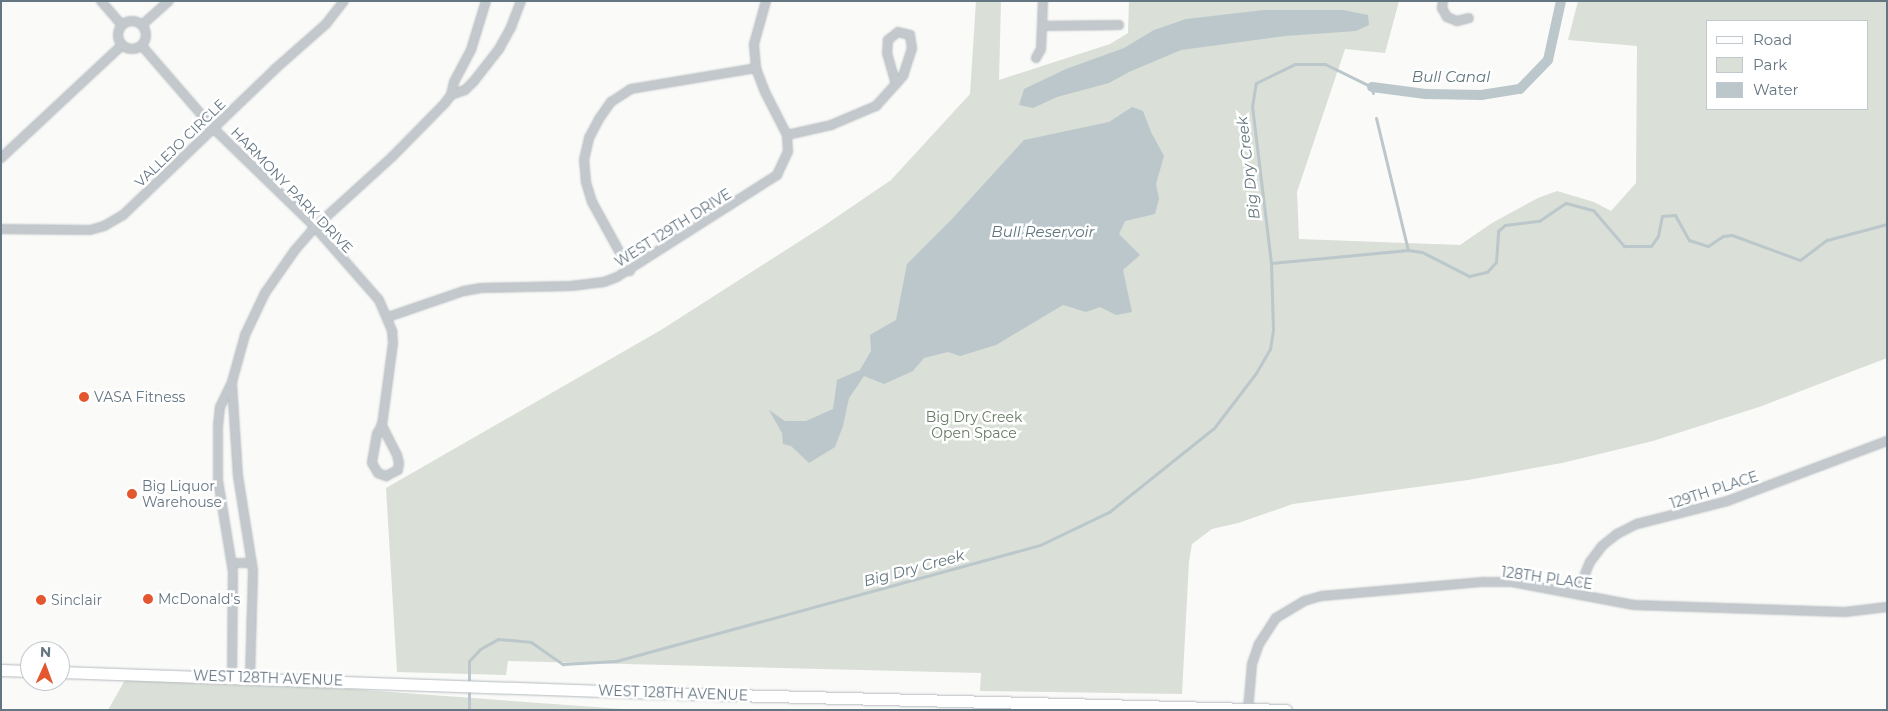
<!DOCTYPE html>
<html>
<head>
<meta charset="utf-8">
<style>
	body { margin:0 }
	#map { position:relative; width:1888px; height:711px; overflow:hidden; background:#fafaf8; font-family:Montserrat,sans-serif }
	div>[style] { position:absolute }
	[style*='--x'] { left:calc(var(--x)*1px); top:calc(var(--y)*1px); width:calc(var(--w)*1px); rotate:calc(var(--a)*1deg) }
	.green>* { inset:0; background:#dadfd7 }
	.water>* { inset:0; background:#bbc7cb }
	.stream>* { height:3px; margin:-1.5px; padding:0 1.5px; transform-origin:1.5px; border-radius:1.5px; background:#bbc7cb }
	.canal>* { height:10px; margin:-5px; padding:0 5px; transform-origin:5px; border-radius:5px; background:#bbc7cb }
	.roads { filter:drop-shadow(0 0 1px #b3babf) drop-shadow(0 0 1px #b3babf) }
	.street>* { height:8px; margin:-4px; padding:0 4px; transform-origin:4px; border-radius:4px; background:#c3c8cc }
	.street>.ring { margin:-4px; padding:0; box-sizing:content-box; background:none; border:8px solid #c3c8cc; border-radius:50% }
	.secondary>* { height:11px; margin:-5.5px; padding:0 5.5px; transform-origin:5.5px; border-radius:5.5px; background:#fff }
	.dots>* { width:14px; height:14px; translate:-50% -50%; box-sizing:border-box; border:2px solid #fff; border-radius:50% }
	span { translate:-50% -50%; white-space:nowrap; text-align:center; line-height:1.15; -webkit-text-stroke:5px #fff; paint-order:stroke }
	.street-label { font-size:14px; color:#657683 }
	.poi-label { font-size:14px; color:#657683 }
	.left { translate:0 -50%; text-align:left }
	.park-label { font-size:14px; color:#687a64 }
	.water-label { font-size:15px; color:#60757c; font-style:italic }
	.frame { position:absolute; inset:0; border:2px solid #657683; pointer-events:none }
	.legend { position:absolute; left:1706px; top:20px; width:162px; height:90px; box-sizing:border-box; background:#fff; border:1px solid #c1c8cd; margin:0; padding:6px 9px; list-style:none; font-size:15px; color:#657683 }
	.legend li { display:flex; align-items:center; gap:10px; height:25px }
	.legend b { width:25px; border:1px solid #c1c8cd }
	.north { position:absolute; left:20px; top:641px; width:50px; height:50px; box-sizing:border-box; background:#fff; border:1px solid #c1c8cd; border-radius:50%; rotate:2deg; font-size:14px; font-weight:700; line-height:20px; text-align:center; color:#657683 }
	.north::after { content:''; display:block; margin:auto; width:18px; height:22px; background:#e4572e; clip-path:polygon(50% 0,100% 100%,50% 72%,0 100%) }
</style>
</head>
<body>
<div id="map">
	<div class="green">
		<div style="clip-path:polygon(evenodd,976px 1px,1001px 1px,999px 80px,1110px 44px,1128px 33px,1129px 1px,1399px 1px,1385px 53px,1345px 49px,1297px 192px,1299px 239px,1460px 245px,1492px 223px,1538px 198px,1557px 191px,1594px 202px,1611px 211px,1636px 183px,1637px 46px,1568px 40px,1578px 1px,1887px 1px,1887px 358px,1762px 406px,1653px 441px,1562px 463px,1468px 480px,1293px 504px,1238px 523px,1212px 529px,1192px 544px,1189px 561px,1182px 694px,980px 691px,981px 673px,508px 661px,506px 675px,397px 672px,386px 488px,661px 330px,825px 225px,891px 180px,970px 94px,976px 1px,1707px 21px,1867px 21px,1867px 109px,1707px 109px,1707px 21px)"></div>
		<div style="clip-path:polygon(129px 673px,636px 710px,108px 710px)"></div>
	</div>
	<div class="water">
		<div style="clip-path:polygon(1264px 10px,1343px 10px,1368px 15px,1369px 25px,1356px 31px,1285px 36px,1181px 50px,1129px 72px,1109px 83px,1057px 97px,1033px 108px,1019px 105px,1024px 89px,1066px 69px,1124px 48px,1154px 30px,1186px 19px)"></div>
		<div style="clip-path:polygon(1132px 107px,1143px 111px,1151px 132px,1164px 156px,1156px 184px,1159px 199px,1155px 214px,1125px 221px,1119px 234px,1140px 255px,1123px 270px,1132px 312px,1116px 315px,1100px 307px,1086px 312px,1063px 305px,996px 345px,960px 356px,948px 352px,924px 358px,913px 371px,884px 384px,864px 376px,849px 398px,843px 426px,835px 447px,809px 463px,791px 446px,783px 444px,782px 433px,769px 410px,785px 421px,806px 421px,833px 409px,837px 380px,860px 370px,871px 351px,870px 335px,896px 320px,907px 264px,952px 219px,1024px 140px,1109px 122px)"></div>
	</div>
	<div class="stream">
		<div style="--x:1376;--y:118;--w:136;--a:76.4"></div>
		<div style="--x:1408;--y:250;--w:14;--a:8"></div>
		<div style="--x:1422;--y:252;--w:53;--a:27.1"></div>
		<div style="--x:1469;--y:276;--w:18;--a:-13"></div>
		<div style="--x:1487;--y:272;--w:13;--a:-48"></div>
		<div style="--x:1496;--y:262;--w:31;--a:-86"></div>
		<div style="--x:1498;--y:231;--w:9;--a:-41"></div>
		<div style="--x:1505;--y:225;--w:34;--a:-7"></div>
		<div style="--x:1539;--y:221;--w:32;--a:-34"></div>
		<div style="--x:1566;--y:203;--w:28;--a:15"></div>
		<div style="--x:1593;--y:210;--w:48;--a:49.3"></div>
		<div style="--x:1624;--y:246;--w:27;--a:0"></div>
		<div style="--x:1651;--y:246;--w:12;--a:-55"></div>
		<div style="--x:1658;--y:236;--w:20;--a:-79"></div>
		<div style="--x:1662;--y:216;--w:13;--a:-4"></div>
		<div style="--x:1675;--y:215;--w:29;--a:61"></div>
		<div style="--x:1689;--y:240;--w:20;--a:18"></div>
		<div style="--x:1708;--y:246;--w:18;--a:-34"></div>
		<div style="--x:1723;--y:236;--w:9;--a:-6"></div>
		<div style="--x:1732;--y:235;--w:72;--a:20.2"></div>
		<div style="--x:1800;--y:260;--w:34;--a:-37"></div>
		<div style="--x:1827;--y:240;--w:62;--a:-14.9"></div>
		<div style="--x:1271;--y:263;--w:138;--a:-5.4"></div>
		<div style="--x:469;--y:710;--w:49;--a:-90"></div>
		<div style="--x:469;--y:661;--w:16;--a:-47"></div>
		<div style="--x:480;--y:649;--w:21;--a:-29"></div>
		<div style="--x:498;--y:639;--w:33;--a:5"></div>
		<div style="--x:531;--y:642;--w:39;--a:35"></div>
		<div style="--x:563;--y:664;--w:53;--a:-3.2"></div>
		<div style="--x:616;--y:661;--w:440;--a:-15.3"></div>
		<div style="--x:1040;--y:545;--w:76;--a:-25.6"></div>
		<div style="--x:1109;--y:512;--w:134;--a:-38.7"></div>
		<div style="--x:1214;--y:428;--w:69;--a:-52.6"></div>
		<div style="--x:1256;--y:373;--w:28;--a:-60"></div>
		<div style="--x:1270;--y:349;--w:19;--a:-81"></div>
		<div style="--x:1273;--y:330;--w:67;--a:-91.7"></div>
		<div style="--x:1271;--y:263;--w:157;--a:-96.9"></div>
		<div style="--x:1252;--y:107;--w:24;--a:-81"></div>
		<div style="--x:1256;--y:83;--w:43;--a:-26"></div>
		<div style="--x:1295;--y:64;--w:30;--a:0"></div>
		<div style="--x:1325;--y:64;--w:52;--a:26.1"></div>
		<div style="--x:1372;--y:87;--w:6;--a:81"></div>
	</div>
	<div class="canal">
		<div style="--x:1372;--y:87;--w:54;--a:7.4"></div>
		<div style="--x:1426;--y:94;--w:55;--a:1"></div>
		<div style="--x:1481;--y:95;--w:39;--a:-9"></div>
		<div style="--x:1520;--y:89;--w:40;--a:-46"></div>
		<div style="--x:1548;--y:60;--w:60;--a:-77.6"></div>
	</div>
	<div class="roads">
		<div class="street">
			<div style="--x:101;--y:1;--w:30;--a:49"></div>
			<div style="--x:1443;--y:1;--w:7;--a:98"></div>
			<div style="--x:1442;--y:8;--w:10;--a:61"></div>
			<div style="--x:1447;--y:17;--w:11;--a:22"></div>
			<div style="--x:1457;--y:21;--w:12;--a:-14"></div>
			<div class="ring" style="left:118px;top:21px;width:20px;height:20px"></div>
			<div style="--x:142;--y:25;--w:36;--a:-42"></div>
			<div style="--x:1042;--y:26;--w:77;--a:-0.7"></div>
			<div style="--x:142;--y:46;--w:108;--a:49.1"></div>
			<div style="--x:213;--y:128;--w:142;--a:44.1"></div>
			<div style="--x:315;--y:227;--w:97;--a:48.8"></div>
			<div style="--x:379;--y:300;--w:34;--a:67"></div>
			<div style="--x:392;--y:331;--w:12;--a:85"></div>
			<div style="--x:393;--y:343;--w:83;--a:97.6"></div>
			<div style="--x:382;--y:425;--w:10;--a:119"></div>
			<div style="--x:377;--y:434;--w:29;--a:100"></div>
			<div style="--x:372;--y:463;--w:12;--a:59"></div>
			<div style="--x:378;--y:473;--w:9;--a:21"></div>
			<div style="--x:386;--y:476;--w:13;--a:-27"></div>
			<div style="--x:398;--y:470;--w:7;--a:-82"></div>
			<div style="--x:399;--y:463;--w:8;--a:-104"></div>
			<div style="--x:397;--y:455;--w:34;--a:-117"></div>
			<div style="--x:1036;--y:58;--w:10;--a:-61"></div>
			<div style="--x:1041;--y:49;--w:48;--a:-87.6"></div>
			<div style="--x:451;--y:95;--w:15;--a:-20"></div>
			<div style="--x:465;--y:90;--w:13;--a:-45"></div>
			<div style="--x:474;--y:81;--w:41;--a:-52"></div>
			<div style="--x:499;--y:49;--w:25;--a:-61"></div>
			<div style="--x:511;--y:27;--w:28;--a:-69"></div>
			<div style="--x:787;--y:135;--w:45;--a:-12.8"></div>
			<div style="--x:831;--y:125;--w:49;--a:-22.9"></div>
			<div style="--x:876;--y:106;--w:30;--a:-48"></div>
			<div style="--x:896;--y:84;--w:11;--a:-49"></div>
			<div style="--x:903;--y:76;--w:29;--a:-72"></div>
			<div style="--x:912;--y:48;--w:13;--a:-99"></div>
			<div style="--x:910;--y:35;--w:12;--a:-166"></div>
			<div style="--x:898;--y:32;--w:13;--a:141"></div>
			<div style="--x:888;--y:40;--w:13;--a:94"></div>
			<div style="--x:887;--y:53;--w:32;--a:74"></div>
			<div style="--x:1;--y:158;--w:166;--a:-43"></div>
			<div style="--x:1;--y:229;--w:89;--a:0.6"></div>
			<div style="--x:90;--y:230;--w:15;--a:-16"></div>
			<div style="--x:104;--y:226;--w:22;--a:-30"></div>
			<div style="--x:123;--y:215;--w:211;--a:-43.8"></div>
			<div style="--x:275;--y:69;--w:68;--a:-41.4"></div>
			<div style="--x:326;--y:24;--w:29;--a:-52"></div>
			<div style="--x:630;--y:271;--w:79;--a:-118.8"></div>
			<div style="--x:592;--y:202;--w:21;--a:-107"></div>
			<div style="--x:586;--y:182;--w:22;--a:-95"></div>
			<div style="--x:584;--y:160;--w:23;--a:-77"></div>
			<div style="--x:589;--y:138;--w:21;--a:-62"></div>
			<div style="--x:599;--y:119;--w:21;--a:-55"></div>
			<div style="--x:611;--y:102;--w:24;--a:-33"></div>
			<div style="--x:631;--y:89;--w:127;--a:-9.5"></div>
			<div style="--x:388;--y:317;--w:80;--a:-18.9"></div>
			<div style="--x:464;--y:291;--w:17;--a:-10"></div>
			<div style="--x:481;--y:288;--w:90;--a:-1.3"></div>
			<div style="--x:571;--y:286;--w:33;--a:-7"></div>
			<div style="--x:604;--y:282;--w:14;--a:-21"></div>
			<div style="--x:617;--y:277;--w:190;--a:-32.5"></div>
			<div style="--x:777;--y:175;--w:26;--a:-65"></div>
			<div style="--x:788;--y:151;--w:16;--a:-94"></div>
			<div style="--x:787;--y:135;--w:48;--a:-117.1"></div>
			<div style="--x:765;--y:92;--w:26;--a:-111"></div>
			<div style="--x:756;--y:68;--w:24;--a:-95"></div>
			<div style="--x:754;--y:44;--w:45;--a:-74.4"></div>
			<div style="--x:232;--y:384;--w:92;--a:86.3"></div>
			<div style="--x:238;--y:476;--w:96;--a:81"></div>
			<div style="--x:253;--y:571;--w:107;--a:91.6"></div>
			<div style="--x:233;--y:563;--w:19;--a:0"></div>
			<div style="--x:1580;--y:595;--w:16;--a:-79"></div>
			<div style="--x:1583;--y:579;--w:18;--a:-68"></div>
			<div style="--x:1590;--y:562;--w:20;--a:-53"></div>
			<div style="--x:1602;--y:546;--w:19;--a:-39"></div>
			<div style="--x:1617;--y:534;--w:22;--a:-27"></div>
			<div style="--x:1637;--y:524;--w:93;--a:-14.3"></div>
			<div style="--x:1727;--y:501;--w:171;--a:-20.6"></div>
			<div style="--x:232;--y:677;--w:105;--a:-89.5"></div>
			<div style="--x:233;--y:572;--w:93;--a:-99.3"></div>
			<div style="--x:218;--y:480;--w:54;--a:-90"></div>
			<div style="--x:218;--y:426;--w:19;--a:-84"></div>
			<div style="--x:220;--y:407;--w:28;--a:-64"></div>
			<div style="--x:232;--y:382;--w:49;--a:-74.5"></div>
			<div style="--x:245;--y:335;--w:47;--a:-64.5"></div>
			<div style="--x:265;--y:293;--w:52;--a:-55.1"></div>
			<div style="--x:295;--y:250;--w:30;--a:-49"></div>
			<div style="--x:315;--y:227;--w:105;--a:-42.3"></div>
			<div style="--x:393;--y:156;--w:74;--a:-45.5"></div>
			<div style="--x:445;--y:103;--w:10;--a:-53"></div>
			<div style="--x:451;--y:95;--w:13;--a:-77"></div>
			<div style="--x:454;--y:82;--w:36;--a:-62"></div>
			<div style="--x:471;--y:50;--w:51;--a:-73"></div>
			<div style="--x:1248;--y:710;--w:46;--a:-85"></div>
			<div style="--x:1252;--y:664;--w:21;--a:-71"></div>
			<div style="--x:1259;--y:644;--w:31;--a:-57"></div>
			<div style="--x:1276;--y:618;--w:33;--a:-31"></div>
			<div style="--x:1304;--y:601;--w:19;--a:-16"></div>
			<div style="--x:1322;--y:596;--w:162;--a:-5"></div>
			<div style="--x:1483;--y:582;--w:29;--a:0"></div>
			<div style="--x:1512;--y:582;--w:124;--a:10.7"></div>
			<div style="--x:1634;--y:605;--w:211;--a:1.9"></div>
			<div style="--x:1845;--y:612;--w:42;--a:-6.8"></div>
		</div>
		<div class="secondary">
			<div style="--x:1;--y:670;--w:29;--a:2"></div>
			<div style="--x:60;--y:672;--w:599;--a:2.01"></div>
			<div style="--x:659;--y:693;--w:627;--a:1.55"></div>
		</div>
	</div>
	<div class="dots">
		<div style="left:84px;top:397px;background:#e4572e"></div>
		<div style="left:132px;top:494px;background:#e4572e"></div>
		<div style="left:148px;top:599px;background:#e4572e"></div>
		<div style="left:41px;top:600px;background:#e4572e"></div>
	</div>
	<div class="street-label">
		<span style="left:180px;top:143px;rotate:-44deg">VALLEJO CIRCLE</span>
		<span style="left:292px;top:190px;rotate:46deg">HARMONY PARK DRIVE</span>
		<span style="left:673px;top:228px;rotate:-32deg">WEST 129TH DRIVE</span>
		<span style="left:1714px;top:490px;rotate:-18deg">129TH PLACE</span>
		<span style="left:1547px;top:578px;rotate:8deg">128TH PLACE</span>
		<span style="left:268px;top:678px;rotate:2deg">WEST 128TH AVENUE</span>
		<span style="left:673px;top:693px;rotate:2deg">WEST 128TH AVENUE</span>
	</div>
	<div class="poi-label">
		<span class="left" style="left:94px;top:397px">VASA Fitness</span>
		<span class="left" style="left:142px;top:494px">Big Liquor<br>Warehouse</span>
		<span class="left" style="left:158px;top:599px">McDonald's</span>
		<span class="left" style="left:51px;top:600px">Sinclair</span>
	</div>
	<div class="park-label">
		<span style="left:974px;top:425px">Big Dry Creek<br>Open Space</span>
	</div>
	<div class="water-label">
		<span style="left:1451px;top:77px">Bull Canal</span>
		<span style="left:1248px;top:168px;rotate:-97deg">Big Dry Creek</span>
		<span style="left:1043px;top:232px">Bull Reservoir</span>
		<span style="left:914px;top:568px;rotate:-15deg">Big Dry Creek</span>
	</div>
	<div class="frame"></div>
	<ul class="legend">
	<li><b style="height:6px;background:#fff"></b>Road</li>
	<li><b style="height:14px;background:#dadfd7"></b>Park</li>
	<li><b style="height:14px;background:#bbc7cb"></b>Water</li>
	</ul>
	<div class="north">N</div>
</div>
</body>
</html>
